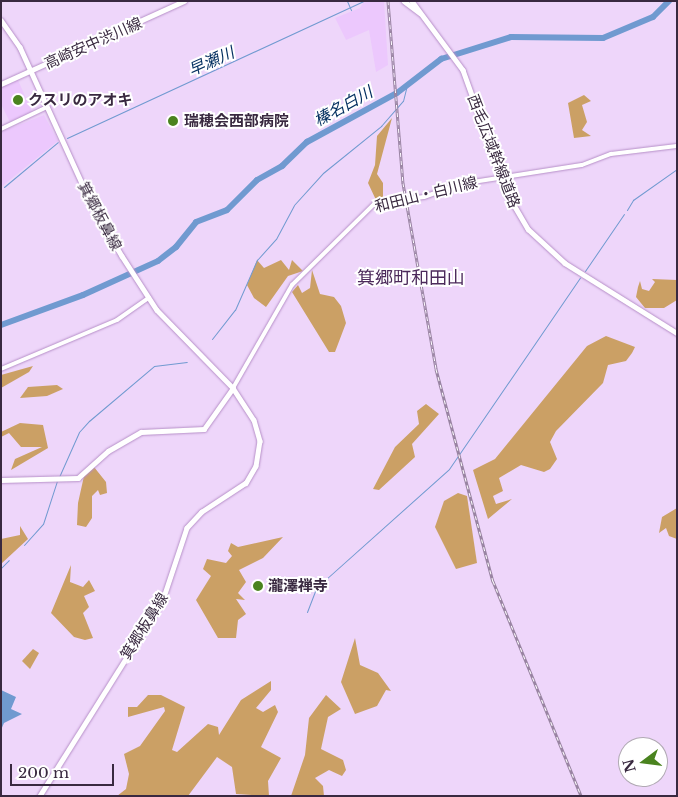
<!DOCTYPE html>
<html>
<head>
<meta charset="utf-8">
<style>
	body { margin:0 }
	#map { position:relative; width:678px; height:797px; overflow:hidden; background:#eed6fa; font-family:"Libre Baskerville","Noto Sans JP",serif }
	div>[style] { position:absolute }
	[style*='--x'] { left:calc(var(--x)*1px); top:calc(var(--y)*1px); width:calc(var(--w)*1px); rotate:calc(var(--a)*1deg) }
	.built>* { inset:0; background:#ecc8fd }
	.forest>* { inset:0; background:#cba065 }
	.water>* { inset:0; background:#709ad0 }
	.stream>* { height:1px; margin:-0.5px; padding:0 0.5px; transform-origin:0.5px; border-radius:0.5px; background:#709ad0 }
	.river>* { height:6px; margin:-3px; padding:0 3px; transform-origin:3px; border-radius:3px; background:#709ad0 }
	.roads { filter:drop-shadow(0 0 1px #b68fc8) drop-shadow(0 0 1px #b68fc8) }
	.minor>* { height:4px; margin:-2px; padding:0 2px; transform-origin:2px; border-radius:2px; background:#fff }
	.major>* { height:4.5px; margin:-2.25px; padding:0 2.25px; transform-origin:2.25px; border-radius:2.25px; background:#fff }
	.rail>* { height:3px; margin-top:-1.5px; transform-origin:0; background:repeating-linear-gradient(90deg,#fff 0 4px,#9984a2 0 8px); box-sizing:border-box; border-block:1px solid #9984a2 }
	.dots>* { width:14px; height:14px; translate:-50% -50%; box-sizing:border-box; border:2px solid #fff; border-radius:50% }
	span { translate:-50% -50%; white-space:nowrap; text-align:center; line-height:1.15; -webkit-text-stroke:4px #fff; paint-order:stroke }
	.street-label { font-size:15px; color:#392940 }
	.poi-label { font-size:15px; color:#392940; font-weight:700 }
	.left { translate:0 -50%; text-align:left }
	.water-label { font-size:16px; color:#022e5f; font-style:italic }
	.quarter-label { font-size:18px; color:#4c2a5b }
	.frame { position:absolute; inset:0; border:2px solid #392940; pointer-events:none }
	.north { position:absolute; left:618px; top:737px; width:50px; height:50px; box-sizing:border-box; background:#fff; border:1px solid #b0a9b3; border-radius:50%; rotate:255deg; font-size:14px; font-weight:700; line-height:20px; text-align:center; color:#392940 }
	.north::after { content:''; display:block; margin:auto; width:18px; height:22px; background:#4a831f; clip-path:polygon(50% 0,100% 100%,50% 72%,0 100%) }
	.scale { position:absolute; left:10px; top:764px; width:104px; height:22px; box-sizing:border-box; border:2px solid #392940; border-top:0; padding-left:6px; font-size:15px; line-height:18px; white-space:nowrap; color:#392940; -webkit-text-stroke:4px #fff; paint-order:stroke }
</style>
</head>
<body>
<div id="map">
	<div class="built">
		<div style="clip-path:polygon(364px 1px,384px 1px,388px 65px,376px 72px,369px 30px,346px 40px,335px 18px,360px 8px)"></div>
		<div style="clip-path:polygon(18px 80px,32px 112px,10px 122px,1px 104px,1px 87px)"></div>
		<div style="clip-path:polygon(44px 115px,58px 141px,1px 187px,1px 132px)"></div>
	</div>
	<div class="forest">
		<div style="clip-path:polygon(584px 95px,591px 101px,582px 105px,587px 122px,582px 130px,591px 136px,574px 138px,568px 103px)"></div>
		<div style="clip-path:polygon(392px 118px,377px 174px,383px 183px,383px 198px,376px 200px,368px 183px,375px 165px,377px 136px)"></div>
		<div style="clip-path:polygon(257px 260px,264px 268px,281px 260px,289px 270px,292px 260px,303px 271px,288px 276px,266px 307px,254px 298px,247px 285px)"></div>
		<div style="clip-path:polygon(312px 270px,320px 294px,334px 297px,341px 306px,346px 323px,335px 352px,329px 352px,292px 292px,298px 285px,302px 293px,310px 288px)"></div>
		<div style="clip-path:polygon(652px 279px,677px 280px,677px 300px,664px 308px,645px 308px,636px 297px,638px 287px,640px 281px,642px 289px,649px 291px,655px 282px)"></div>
		<div style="clip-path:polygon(606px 336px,635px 347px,632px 353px,626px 361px,608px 365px,603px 383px,556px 431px,550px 442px,557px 459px,550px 469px,544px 472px,521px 465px,499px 478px,503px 491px,493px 496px,496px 504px,512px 499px,488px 519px,473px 470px,495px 459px,587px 346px)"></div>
		<div style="clip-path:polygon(33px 366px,29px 372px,1px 388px,1px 375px)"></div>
		<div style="clip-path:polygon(57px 385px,63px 389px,47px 396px,20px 398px,28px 387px)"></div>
		<div style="clip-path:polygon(426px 404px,439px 414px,412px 444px,415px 457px,379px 490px,373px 489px,395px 447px,419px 424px,417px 411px)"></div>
		<div style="clip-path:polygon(20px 423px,43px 425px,48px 448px,11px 470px,15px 459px,42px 447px,21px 447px,9px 433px,1px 437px,1px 432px)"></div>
		<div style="clip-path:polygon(94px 467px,106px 482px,107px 493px,100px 495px,98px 490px,92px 496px,92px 518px,86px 527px,77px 525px,78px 503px,84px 476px)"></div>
		<div style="clip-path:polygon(458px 493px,467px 496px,477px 563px,456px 569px,435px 527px,444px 501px)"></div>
		<div style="clip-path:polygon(677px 508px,677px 539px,669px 536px,666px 528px,659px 533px,662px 517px)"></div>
		<div style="clip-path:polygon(20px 526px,28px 539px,1px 564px,1px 539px,20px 535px)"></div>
		<div style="clip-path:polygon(283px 537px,263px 558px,239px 570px,246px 582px,238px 593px,245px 600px,236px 599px,246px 614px,238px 620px,236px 638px,218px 638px,196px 600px,211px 576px,203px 569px,207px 559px,226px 563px,232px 556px,228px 551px,231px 543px,238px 547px)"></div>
		<div style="clip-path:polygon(71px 565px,70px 582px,83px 587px,89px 580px,95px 591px,84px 596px,89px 607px,83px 613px,93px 638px,85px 640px,74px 637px,51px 613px)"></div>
		<div style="clip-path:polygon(355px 638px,360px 665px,378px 673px,391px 691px,386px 690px,377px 706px,355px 714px,341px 682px)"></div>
		<div style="clip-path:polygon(33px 649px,39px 653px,30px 669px,22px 661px)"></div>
		<div style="clip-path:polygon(271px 681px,271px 690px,256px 708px,263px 712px,275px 705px,278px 712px,261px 747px,281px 758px,268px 781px,269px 796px,236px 794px,232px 767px,217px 757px,188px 796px,117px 796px,126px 789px,129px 774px,124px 754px,140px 746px,165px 711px,164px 707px,128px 717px,128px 707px,137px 707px,148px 695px,161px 695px,185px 707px,172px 750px,177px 752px,208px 724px,218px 727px,219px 735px,241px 700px)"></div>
		<div style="clip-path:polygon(326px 695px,341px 709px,328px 717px,321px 749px,343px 760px,346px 770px,342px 776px,329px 770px,315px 778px,323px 786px,324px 796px,291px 796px,305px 755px,309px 718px)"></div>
	</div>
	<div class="water">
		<div style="clip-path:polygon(1px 690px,16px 697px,11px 709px,22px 714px,4px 723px,1px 730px)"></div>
	</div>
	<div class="stream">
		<div style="--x:347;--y:1;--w:10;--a:66"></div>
		<div style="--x:67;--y:138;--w:326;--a:-24.8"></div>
		<div style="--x:4;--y:187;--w:70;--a:-39.8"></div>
		<div style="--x:627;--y:210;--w:12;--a:-59"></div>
		<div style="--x:633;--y:200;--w:54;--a:-35.2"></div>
		<div style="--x:585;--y:271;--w:69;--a:-55.6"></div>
		<div style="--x:212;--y:339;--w:37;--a:-52"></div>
		<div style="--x:235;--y:310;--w:55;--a:-66.3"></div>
		<div style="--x:257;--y:260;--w:28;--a:-48"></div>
		<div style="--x:276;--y:239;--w:38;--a:-62"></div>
		<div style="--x:294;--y:205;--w:43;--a:-47.8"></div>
		<div style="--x:323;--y:173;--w:75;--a:-39"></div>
		<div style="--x:381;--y:126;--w:33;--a:-49"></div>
		<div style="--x:403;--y:101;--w:16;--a:-76"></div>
		<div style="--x:59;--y:477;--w:49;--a:-66"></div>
		<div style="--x:79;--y:432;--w:15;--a:-48"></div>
		<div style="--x:89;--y:421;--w:85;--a:-40.2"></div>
		<div style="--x:154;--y:366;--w:33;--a:-7"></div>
		<div style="--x:24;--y:545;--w:28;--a:-48"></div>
		<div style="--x:43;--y:524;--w:45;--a:-72"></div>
		<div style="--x:1;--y:568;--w:11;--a:-45"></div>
		<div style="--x:307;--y:612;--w:26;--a:-69"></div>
		<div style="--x:316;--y:588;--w:178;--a:-41.8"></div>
		<div style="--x:449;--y:469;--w:232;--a:-55.6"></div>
	</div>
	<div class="river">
		<div style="--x:1;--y:325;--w:87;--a:-20.1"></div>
		<div style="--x:83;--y:295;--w:82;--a:-24.4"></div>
		<div style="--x:158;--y:261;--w:23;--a:-38"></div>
		<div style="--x:176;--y:247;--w:32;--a:-51"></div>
		<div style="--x:196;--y:222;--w:33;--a:-21"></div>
		<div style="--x:227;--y:210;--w:42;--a:-45"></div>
		<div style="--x:257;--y:180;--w:29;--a:-29"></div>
		<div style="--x:282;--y:166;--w:35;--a:-44"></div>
		<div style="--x:307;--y:142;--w:102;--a:-28.6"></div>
		<div style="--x:397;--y:93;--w:56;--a:-37.7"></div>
		<div style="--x:441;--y:59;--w:73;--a:-17.4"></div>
		<div style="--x:511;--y:37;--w:92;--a:0.6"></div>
		<div style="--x:603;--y:38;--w:54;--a:-22.8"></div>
		<div style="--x:653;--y:17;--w:23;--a:-45"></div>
	</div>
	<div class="roads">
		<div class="minor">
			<div style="--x:1;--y:129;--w:51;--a:-25.6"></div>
			<div style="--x:1;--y:369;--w:126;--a:-22.9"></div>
			<div style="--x:117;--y:320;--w:39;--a:-35"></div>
			<div style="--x:233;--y:388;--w:119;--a:-60.2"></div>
			<div style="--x:292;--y:285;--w:115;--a:-44.6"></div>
			<div style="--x:374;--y:204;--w:50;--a:-8"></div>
			<div style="--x:424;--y:197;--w:38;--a:-20"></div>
			<div style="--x:460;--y:184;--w:123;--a:-8.9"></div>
			<div style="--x:582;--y:165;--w:31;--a:-21"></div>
			<div style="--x:611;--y:154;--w:66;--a:-6.9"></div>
		</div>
		<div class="major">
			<div style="--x:404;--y:1;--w:20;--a:37"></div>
			<div style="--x:412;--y:1;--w:86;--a:53.5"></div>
			<div style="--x:463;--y:70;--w:131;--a:70.3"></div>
			<div style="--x:507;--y:193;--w:42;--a:59.7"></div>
			<div style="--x:528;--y:229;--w:50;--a:42.6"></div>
			<div style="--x:565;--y:263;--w:132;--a:32"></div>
			<div style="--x:1;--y:20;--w:33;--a:55"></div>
			<div style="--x:20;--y:47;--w:171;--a:65.5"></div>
			<div style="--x:91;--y:203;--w:61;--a:59.7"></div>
			<div style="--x:122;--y:256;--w:64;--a:57.1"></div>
			<div style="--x:157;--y:310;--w:109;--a:45.7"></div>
			<div style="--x:233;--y:388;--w:38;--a:57"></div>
			<div style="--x:254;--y:420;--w:22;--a:74"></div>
			<div style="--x:260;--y:441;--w:25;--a:99"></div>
			<div style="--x:256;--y:466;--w:20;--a:120"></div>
			<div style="--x:246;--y:483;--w:53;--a:146.6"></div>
			<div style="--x:202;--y:512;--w:22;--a:133"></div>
			<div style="--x:187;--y:528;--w:76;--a:108.4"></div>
			<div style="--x:163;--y:600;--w:231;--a:122.1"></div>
			<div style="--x:1;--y:84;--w:201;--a:-24.4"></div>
			<div style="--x:1;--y:480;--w:77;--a:-1.5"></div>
			<div style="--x:78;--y:478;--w:40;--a:-42"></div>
			<div style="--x:108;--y:451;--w:38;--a:-30"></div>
			<div style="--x:141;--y:432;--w:63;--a:-2.7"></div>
			<div style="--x:204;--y:429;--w:50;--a:-54.7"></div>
		</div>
	</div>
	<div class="rail">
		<div style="--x:388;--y:1;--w:183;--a:85.3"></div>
		<div style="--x:403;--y:183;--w:189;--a:79.9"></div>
		<div style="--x:436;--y:369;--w:220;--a:75"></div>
		<div style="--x:493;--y:581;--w:232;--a:67.7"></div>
	</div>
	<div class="dots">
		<div style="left:18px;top:100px;background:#4a831f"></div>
		<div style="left:173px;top:121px;background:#4a831f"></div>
		<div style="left:258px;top:586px;background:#4a831f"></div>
	</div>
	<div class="street-label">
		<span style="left:93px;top:43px;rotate:-24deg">高崎安中渋川線</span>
		<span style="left:494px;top:151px;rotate:69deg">西毛広域幹線道路</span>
		<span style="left:426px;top:194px;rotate:-14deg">和田山・白川線</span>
		<span style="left:100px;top:216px;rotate:62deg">箕郷板鼻線</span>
		<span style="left:144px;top:626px;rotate:-58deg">箕郷板鼻線</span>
	</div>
	<div class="poi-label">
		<span class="left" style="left:28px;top:100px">クスリのアオキ</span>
		<span class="left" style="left:184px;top:121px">瑞穂会西部病院</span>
		<span class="left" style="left:268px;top:586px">瀧澤禅寺</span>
	</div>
	<div class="water-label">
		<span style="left:211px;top:61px;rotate:-24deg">早瀬川</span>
		<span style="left:343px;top:106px;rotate:-29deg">榛名白川</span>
	</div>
	<div class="quarter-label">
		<span style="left:411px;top:278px">箕郷町和田山</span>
	</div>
	<div class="frame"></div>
	<div class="north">N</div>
	<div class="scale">200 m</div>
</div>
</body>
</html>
